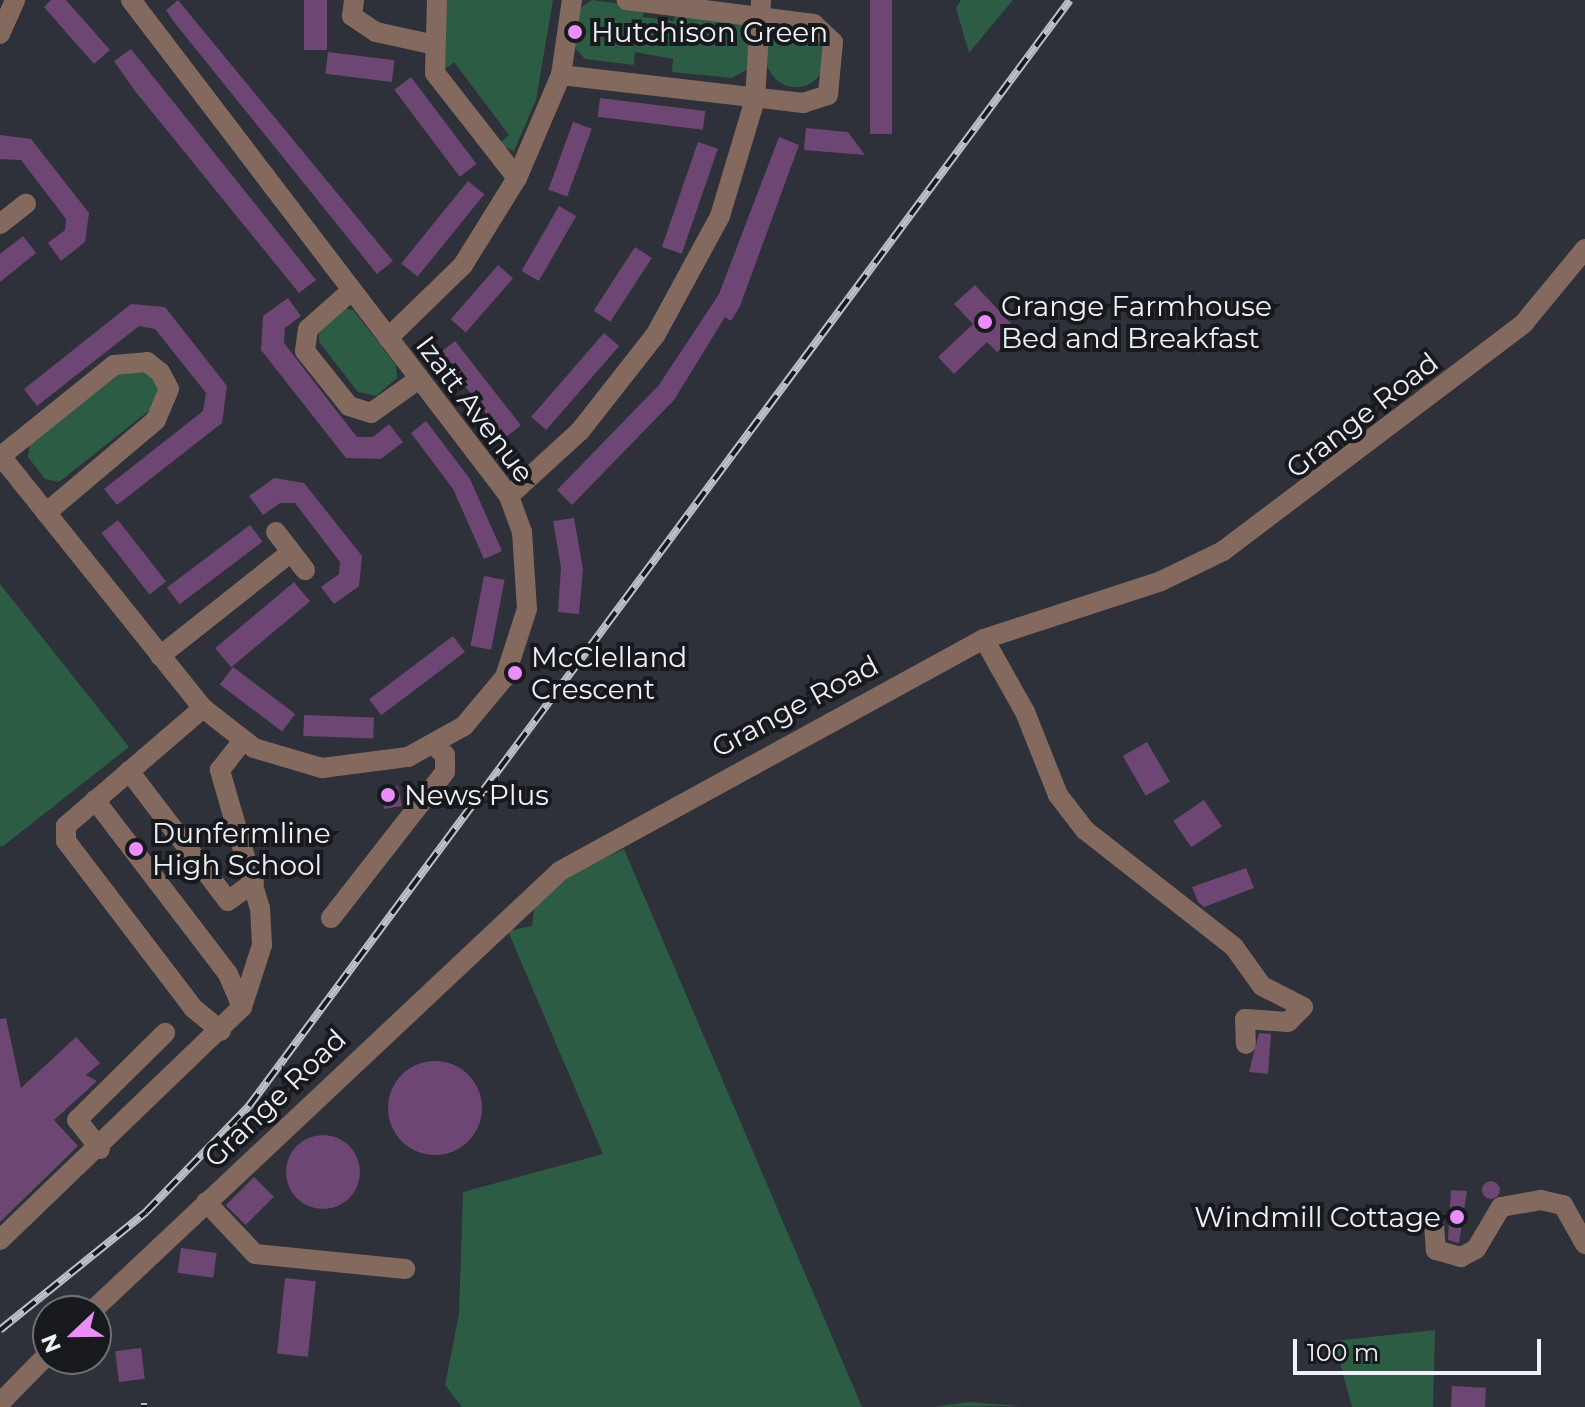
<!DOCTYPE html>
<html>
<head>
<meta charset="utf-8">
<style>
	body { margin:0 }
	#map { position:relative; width:1585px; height:1407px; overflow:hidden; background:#2e303a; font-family:Montserrat,sans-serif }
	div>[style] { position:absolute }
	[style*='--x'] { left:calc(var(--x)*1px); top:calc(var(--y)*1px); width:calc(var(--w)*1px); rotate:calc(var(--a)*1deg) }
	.green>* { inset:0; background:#2c5c43 }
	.round { border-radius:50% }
	.building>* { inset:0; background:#6d4674; transform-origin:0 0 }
	.minor>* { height:20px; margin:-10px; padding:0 10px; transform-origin:10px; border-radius:10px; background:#846a5e }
	.rail>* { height:8px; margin-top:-4px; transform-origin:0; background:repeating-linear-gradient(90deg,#17191d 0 15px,#bdbfc7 0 30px); box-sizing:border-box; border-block:2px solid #bdbfc7 }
	.dots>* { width:22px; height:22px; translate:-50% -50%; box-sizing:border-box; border:4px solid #17191d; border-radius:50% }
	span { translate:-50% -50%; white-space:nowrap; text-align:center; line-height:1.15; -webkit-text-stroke:8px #17191d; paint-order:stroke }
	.poi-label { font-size:28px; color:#eff1f8 }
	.left { translate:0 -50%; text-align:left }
	.right { translate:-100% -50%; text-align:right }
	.street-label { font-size:28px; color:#eff1f8 }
	.north { position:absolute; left:32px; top:1295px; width:80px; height:80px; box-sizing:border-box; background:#17191d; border:2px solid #6d6f75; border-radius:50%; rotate:248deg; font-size:22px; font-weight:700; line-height:32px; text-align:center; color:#eff1f8 }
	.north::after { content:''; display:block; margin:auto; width:28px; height:36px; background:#eb8dfb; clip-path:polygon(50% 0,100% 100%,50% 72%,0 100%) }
	.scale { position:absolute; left:1293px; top:1339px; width:248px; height:36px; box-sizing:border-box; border:4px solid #eff1f8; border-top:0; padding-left:10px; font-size:24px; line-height:28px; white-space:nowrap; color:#eff1f8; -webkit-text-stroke:6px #17191d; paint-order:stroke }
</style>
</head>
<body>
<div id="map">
	<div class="green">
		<div style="clip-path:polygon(446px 0,553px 0,536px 100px,514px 151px,498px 144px,509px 135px,454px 62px,444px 70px)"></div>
		<div style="clip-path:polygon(592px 0,644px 7px,643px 17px,674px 21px,675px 12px,744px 21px,752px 34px,748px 69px,732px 78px,672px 72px,673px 59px,635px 52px,634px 65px,585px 59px,575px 48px,578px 10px)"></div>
		<div style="clip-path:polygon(961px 0,1013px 0,969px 53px,956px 8px)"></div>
		<div class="round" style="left:766px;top:27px;width:60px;height:60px"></div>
		<div style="clip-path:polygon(342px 308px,353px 310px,396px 365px,397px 378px,376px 396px,358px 392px,319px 342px,319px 328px)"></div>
		<div style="clip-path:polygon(126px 364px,147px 366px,163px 387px,155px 406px,59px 482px,45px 479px,28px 457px,30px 441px)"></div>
		<div style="clip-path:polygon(0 584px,129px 747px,2px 847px,0 845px)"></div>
		<div style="clip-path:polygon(624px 849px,862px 1407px,462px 1407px,445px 1385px,459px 1314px,463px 1192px,603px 1154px,508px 931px,532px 926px,534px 908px,564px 877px)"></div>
		<div style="clip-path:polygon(1435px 1330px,1433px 1407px,1352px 1407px,1334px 1341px)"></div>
		<div style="clip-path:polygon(969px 1402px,1022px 1406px,933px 1407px)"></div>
	</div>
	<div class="building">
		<div style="clip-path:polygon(51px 0,66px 0,110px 50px,94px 64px,44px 7px)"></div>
		<div style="clip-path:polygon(178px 0,393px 261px,377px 274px,174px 22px,166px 10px)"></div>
		<div style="left:304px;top:0;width:23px;height:50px"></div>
		<div style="left:870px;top:0;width:22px;height:134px"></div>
		<div style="clip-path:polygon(131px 49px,316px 280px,299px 293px,135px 91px,114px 61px)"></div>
		<div style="left:328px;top:52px;width:67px;height:22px;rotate:7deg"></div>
		<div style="left:411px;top:77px;width:109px;height:21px;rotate:53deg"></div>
		<div style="left:600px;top:98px;width:106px;height:19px;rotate:7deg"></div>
		<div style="left:573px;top:122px;width:20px;height:72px;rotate:20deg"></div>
		<div style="clip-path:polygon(806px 128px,848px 132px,865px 155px,804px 150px)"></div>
		<div style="clip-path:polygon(0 135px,31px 139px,89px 213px,85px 242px,61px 261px,48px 243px,65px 230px,66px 219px,21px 160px,0 159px)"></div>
		<div style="clip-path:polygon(779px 137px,799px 145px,740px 306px,731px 321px,725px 317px,674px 400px,572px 505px,557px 490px,659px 385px,719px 294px)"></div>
		<div style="left:698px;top:142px;width:21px;height:111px;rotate:19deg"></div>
		<div style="left:468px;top:181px;width:21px;height:106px;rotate:39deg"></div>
		<div style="left:559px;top:206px;width:20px;height:75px;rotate:30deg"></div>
		<div style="clip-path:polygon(23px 236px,36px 253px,0 282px,0 254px)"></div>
		<div style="left:635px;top:247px;width:20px;height:76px;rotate:33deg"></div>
		<div style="left:498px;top:265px;width:20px;height:72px;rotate:41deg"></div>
		<div style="clip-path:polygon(975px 285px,1019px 332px,997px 352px,987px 342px,954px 374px,938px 357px,973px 324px,954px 304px)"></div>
		<div style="clip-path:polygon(288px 298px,301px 316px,285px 328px,284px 343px,339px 414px,357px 437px,373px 437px,389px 424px,403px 442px,381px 459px,346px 458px,261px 350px,263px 316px)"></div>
		<div style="clip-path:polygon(131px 304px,165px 307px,227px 386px,222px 423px,117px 505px,104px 489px,203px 411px,206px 393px,155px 329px,139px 326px,37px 406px,24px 389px)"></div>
		<div style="left:604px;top:333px;width:20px;height:111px;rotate:41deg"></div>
		<div style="left:455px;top:341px;width:107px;height:20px;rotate:52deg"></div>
		<div style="clip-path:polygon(426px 421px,470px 479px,502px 551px,484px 559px,453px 489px,411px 433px)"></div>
		<div style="clip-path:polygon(274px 478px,304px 483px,362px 556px,359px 586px,334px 604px,321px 587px,339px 574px,340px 562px,295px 503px,280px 503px,263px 515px,249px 496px)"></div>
		<div style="clip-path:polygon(574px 518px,583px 569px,579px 614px,558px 612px,561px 567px,553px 521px)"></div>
		<div style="left:118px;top:520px;width:78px;height:21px;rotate:52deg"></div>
		<div style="left:250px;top:525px;width:21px;height:104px;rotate:53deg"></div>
		<div style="left:484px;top:576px;width:21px;height:71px;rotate:11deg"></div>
		<div style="left:294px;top:582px;width:25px;height:103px;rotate:50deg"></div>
		<div style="left:453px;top:636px;width:20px;height:105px;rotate:53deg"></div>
		<div style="left:233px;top:667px;width:78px;height:22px;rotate:37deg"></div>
		<div style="left:304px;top:715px;width:70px;height:21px;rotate:2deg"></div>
		<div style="left:1147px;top:742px;width:46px;height:28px;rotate:60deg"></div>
		<div style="left:398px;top:786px;width:20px;height:18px;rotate:79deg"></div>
		<div style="left:1204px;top:800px;width:32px;height:37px;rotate:56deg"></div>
		<div style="clip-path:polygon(1246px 868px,1254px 888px,1204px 907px,1198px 902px,1192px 887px)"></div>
		<div style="clip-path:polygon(6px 1018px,21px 1088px,76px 1037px,100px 1063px,86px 1075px,97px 1081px,54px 1120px,78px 1146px,0 1222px,0 1019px)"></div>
		<div style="clip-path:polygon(1259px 1033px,1271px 1034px,1268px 1074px,1249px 1072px)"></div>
		<div class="round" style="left:388px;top:1061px;width:94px;height:94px"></div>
		<div class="round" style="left:286px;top:1135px;width:74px;height:74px"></div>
		<div style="left:254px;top:1177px;width:28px;height:40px;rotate:45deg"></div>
		<div class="round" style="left:1482px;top:1181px;width:18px;height:18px"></div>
		<div style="clip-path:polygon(1451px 1190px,1467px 1191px,1459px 1243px,1448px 1240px)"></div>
		<div style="left:181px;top:1248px;width:36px;height:25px;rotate:8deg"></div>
		<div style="left:285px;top:1278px;width:31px;height:76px;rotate:6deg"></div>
		<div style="left:141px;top:1348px;width:31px;height:26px;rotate:83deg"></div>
		<div style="left:1452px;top:1386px;width:34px;height:21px;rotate:3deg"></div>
	</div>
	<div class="minor">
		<div style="--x:354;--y:0;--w:16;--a:97"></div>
		<div style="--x:352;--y:16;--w:29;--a:34"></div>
		<div style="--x:376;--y:32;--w:56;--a:12.3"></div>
		<div style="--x:437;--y:0;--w:73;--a:91.6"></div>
		<div style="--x:435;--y:73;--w:133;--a:52"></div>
		<div style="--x:0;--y:34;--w:37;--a:-66"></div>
		<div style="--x:561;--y:75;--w:244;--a:6.6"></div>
		<div style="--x:803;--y:103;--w:26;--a:-18"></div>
		<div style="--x:828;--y:95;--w:53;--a:-84.6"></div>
		<div style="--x:833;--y:42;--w:26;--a:-137"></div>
		<div style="--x:814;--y:24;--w:189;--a:-172.7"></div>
		<div style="--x:0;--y:224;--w:33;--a:-38"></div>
		<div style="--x:351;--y:291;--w:57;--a:138.5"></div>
		<div style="--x:308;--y:329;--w:22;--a:98"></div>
		<div style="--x:305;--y:351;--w:70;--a:51.3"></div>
		<div style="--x:349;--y:406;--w:23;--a:18"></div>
		<div style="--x:371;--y:413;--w:59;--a:-35.3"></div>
		<div style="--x:388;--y:338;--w:105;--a:-44.2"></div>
		<div style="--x:463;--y:265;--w:102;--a:-58.2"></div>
		<div style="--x:517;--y:178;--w:112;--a:-66.9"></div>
		<div style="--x:561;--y:75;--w:76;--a:-81.7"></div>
		<div style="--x:0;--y:455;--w:324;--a:51.3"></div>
		<div style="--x:203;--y:708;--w:65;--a:38.1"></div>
		<div style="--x:254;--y:748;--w:71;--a:16.4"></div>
		<div style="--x:322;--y:768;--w:87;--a:-7.3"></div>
		<div style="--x:408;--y:757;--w:64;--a:-29"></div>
		<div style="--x:464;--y:726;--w:64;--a:-50.1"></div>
		<div style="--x:505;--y:677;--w:71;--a:-72.1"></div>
		<div style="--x:527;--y:609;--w:77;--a:-93.7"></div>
		<div style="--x:522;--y:532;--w:38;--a:-110"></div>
		<div style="--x:509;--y:496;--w:624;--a:-127.31"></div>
		<div style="--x:1;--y:456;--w:145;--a:-38.8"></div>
		<div style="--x:114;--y:365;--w:33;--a:-5"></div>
		<div style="--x:147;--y:362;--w:16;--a:38"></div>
		<div style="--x:160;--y:372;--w:19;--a:62"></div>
		<div style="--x:169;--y:389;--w:34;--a:113"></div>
		<div style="--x:156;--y:420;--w:144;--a:139.8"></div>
		<div style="--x:509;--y:496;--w:96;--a:-42.5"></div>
		<div style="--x:580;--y:431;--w:123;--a:-51.9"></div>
		<div style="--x:656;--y:334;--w:134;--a:-61.5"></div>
		<div style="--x:720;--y:216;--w:122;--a:-73.3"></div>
		<div style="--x:755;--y:99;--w:99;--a:-86.5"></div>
		<div style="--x:276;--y:532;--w:48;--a:52.7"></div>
		<div style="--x:984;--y:639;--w:84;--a:60.7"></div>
		<div style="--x:1025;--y:712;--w:89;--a:68.3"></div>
		<div style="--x:1058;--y:795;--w:44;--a:52.4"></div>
		<div style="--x:1085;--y:830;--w:189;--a:38.1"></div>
		<div style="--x:1234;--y:947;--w:48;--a:54.3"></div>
		<div style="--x:1262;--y:986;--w:46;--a:27.1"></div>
		<div style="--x:1303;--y:1007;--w:21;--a:135"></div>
		<div style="--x:1288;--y:1022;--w:43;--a:-176"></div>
		<div style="--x:1245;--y:1019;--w:25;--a:88"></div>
		<div style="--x:160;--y:656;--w:167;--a:-38.4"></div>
		<div style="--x:203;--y:708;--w:181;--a:139.3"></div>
		<div style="--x:66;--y:826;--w:15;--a:90"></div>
		<div style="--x:66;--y:841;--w:210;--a:52.7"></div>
		<div style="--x:193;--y:1008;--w:36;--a:39"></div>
		<div style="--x:129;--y:771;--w:163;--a:52.7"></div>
		<div style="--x:228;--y:901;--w:32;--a:-36"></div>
		<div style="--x:95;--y:800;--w:219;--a:52.6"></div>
		<div style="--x:228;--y:974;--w:36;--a:67"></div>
		<div style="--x:331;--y:918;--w:185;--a:-52"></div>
		<div style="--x:445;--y:772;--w:17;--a:-90"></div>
		<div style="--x:445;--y:755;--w:13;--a:-138"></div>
		<div style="--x:100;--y:1149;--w:37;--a:-128"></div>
		<div style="--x:77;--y:1120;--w:124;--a:-44.7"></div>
		<div style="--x:206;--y:1202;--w:71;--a:46.7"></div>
		<div style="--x:255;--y:1254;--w:151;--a:5.7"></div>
		<div style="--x:1434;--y:1224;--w:26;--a:86"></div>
		<div style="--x:1436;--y:1250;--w:26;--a:16"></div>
		<div style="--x:1461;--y:1257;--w:17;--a:-28"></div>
		<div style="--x:1476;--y:1249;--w:49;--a:-59.2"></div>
		<div style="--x:1501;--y:1207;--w:41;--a:-9.9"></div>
		<div style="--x:1541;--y:1200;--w:23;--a:13"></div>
		<div style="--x:1563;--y:1205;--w:45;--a:60.6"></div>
		<div style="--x:0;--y:1240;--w:336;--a:-43.9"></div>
		<div style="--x:242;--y:1007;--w:65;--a:-72.1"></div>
		<div style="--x:262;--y:945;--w:36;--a:-93"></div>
		<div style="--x:260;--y:909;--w:145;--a:-106.1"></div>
		<div style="--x:220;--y:770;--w:37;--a:-52"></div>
		<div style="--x:92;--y:1311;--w:642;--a:-43.23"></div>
		<div style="--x:560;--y:871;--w:483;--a:-28.7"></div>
		<div style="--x:984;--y:639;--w:186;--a:-18.1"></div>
		<div style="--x:1161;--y:581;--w:69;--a:-25.8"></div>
		<div style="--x:1223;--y:551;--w:378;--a:-37.1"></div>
		<div style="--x:1524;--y:323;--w:96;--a:-50.5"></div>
		<div style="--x:0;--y:1403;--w:69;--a:-45.6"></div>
	</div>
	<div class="rail">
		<div style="--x:0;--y:1330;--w:188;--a:-38.9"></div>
		<div style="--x:146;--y:1212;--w:148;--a:-45.8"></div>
		<div style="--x:249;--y:1106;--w:1377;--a:-53.41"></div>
		<div style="--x:141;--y:1407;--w:6;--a:0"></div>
	</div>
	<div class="dots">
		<div style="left:575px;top:32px;background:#eb8dfb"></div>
		<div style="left:985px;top:322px;background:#eb8dfb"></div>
		<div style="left:515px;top:673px;background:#eb8dfb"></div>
		<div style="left:388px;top:795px;background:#eb8dfb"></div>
		<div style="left:136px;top:849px;background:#eb8dfb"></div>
		<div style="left:1457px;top:1217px;background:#eb8dfb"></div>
	</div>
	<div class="poi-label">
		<span class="left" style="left:591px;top:32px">Hutchison Green</span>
		<span class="left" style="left:1001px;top:322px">Grange Farmhouse<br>Bed and Breakfast</span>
		<span class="left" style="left:531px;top:673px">McClelland<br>Crescent</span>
		<span class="left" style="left:404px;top:795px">News Plus</span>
		<span class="left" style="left:152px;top:849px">Dunfermline<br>High School</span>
		<span class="right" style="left:1441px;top:1217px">Windmill Cottage</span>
	</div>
	<div class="street-label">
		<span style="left:475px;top:409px;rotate:53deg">Izatt Avenue</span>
		<span style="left:1362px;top:415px;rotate:-38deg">Grange Road</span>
		<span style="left:795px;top:706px;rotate:-28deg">Grange Road</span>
		<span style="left:275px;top:1098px;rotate:-44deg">Grange Road</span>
	</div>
	<div class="north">N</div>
	<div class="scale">100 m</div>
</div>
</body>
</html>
